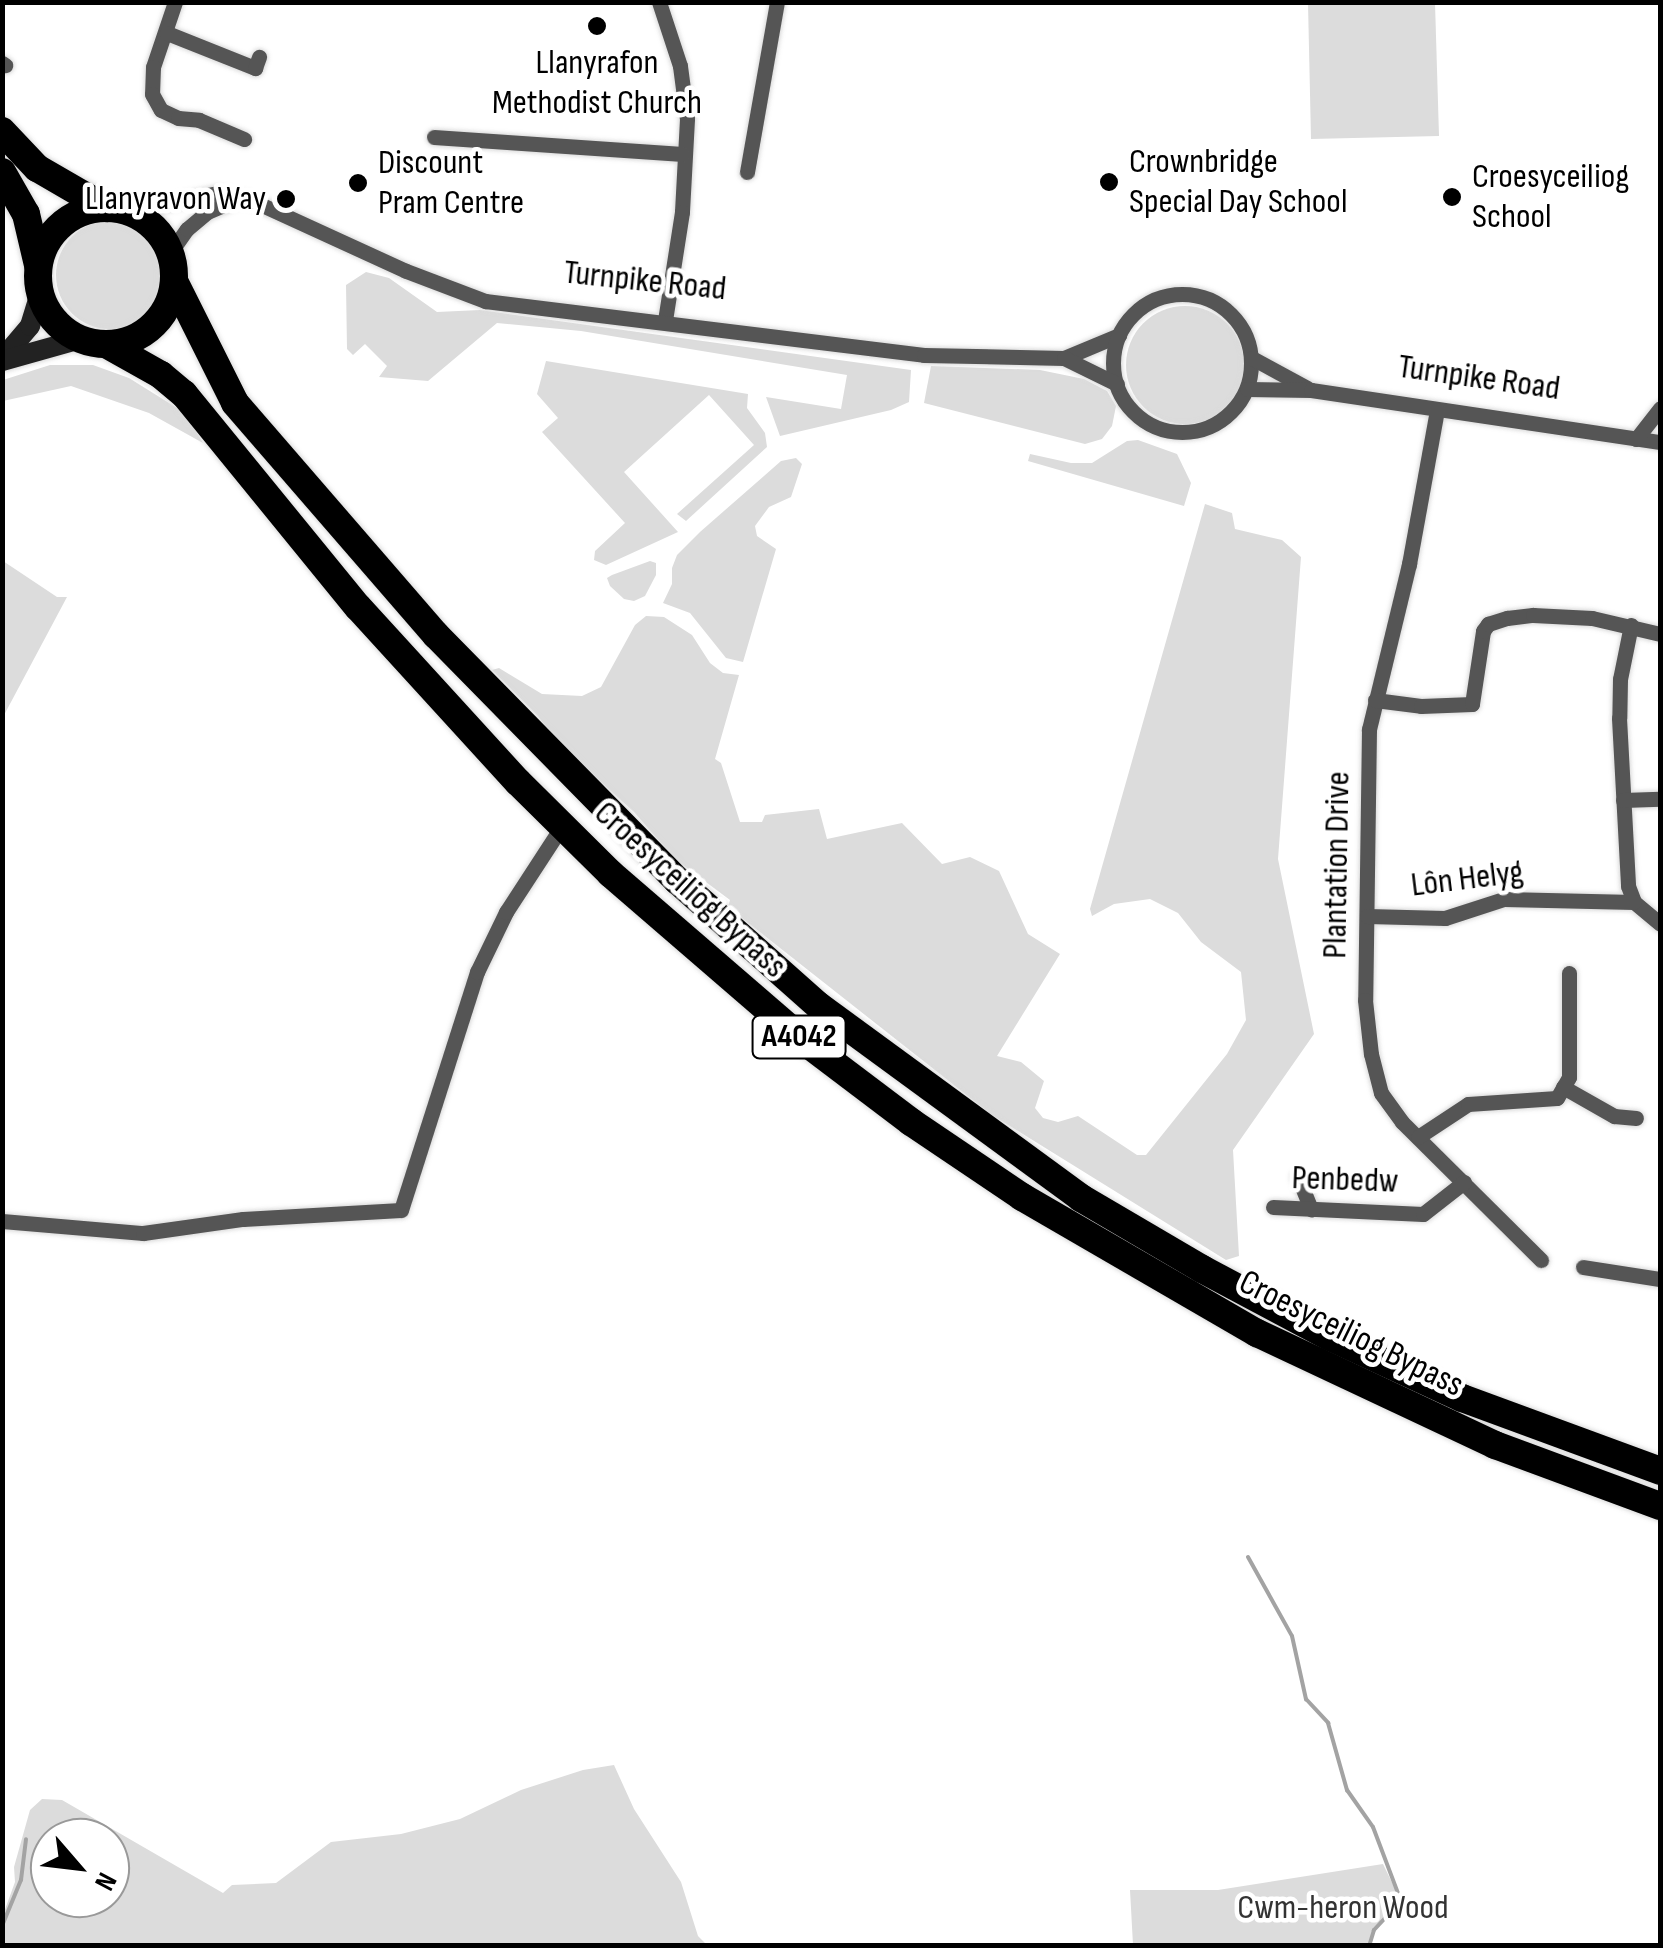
<!DOCTYPE html>
<html>
<head>
<meta charset="utf-8">
<style>
  body { margin:0 }
  #map { position:relative; width:1663px; height:1948px; overflow:hidden; background:#fff; font-family:"Sofia Sans Condensed",sans-serif }
  div>[style] { position:absolute }
  .green>* { inset:0; background:#dcdcdc }
  .round { border-radius:50% }
  .stream>* { height:4px; margin:-2px; padding:0 2px; transform-origin:2px; border-radius:2px; background:#a3a3a3 }
  .roads { filter:drop-shadow(0 0 2px #dbdbdb) drop-shadow(0 0 2px #dbdbdb) }
  .street>* { height:15px; margin:-7.5px; padding:0 7.5px; transform-origin:7.5px; border-radius:7.5px; background:#555 }
  .street>.ring { margin:-7.5px; padding:0; box-sizing:content-box; background:none; border:15px solid #555; border-radius:50% }
  .secondary>* { height:20px; margin:-10px; padding:0 10px; transform-origin:10px; border-radius:10px; background:#222 }
  .highway>* { height:28px; margin:-14px; padding:0 14px; transform-origin:14px; border-radius:14px; background:#000 }
  .highway>.ring { margin:-14px; padding:0; box-sizing:content-box; background:none; border:28px solid #000; border-radius:50% }
  .dots>* { width:28px; height:28px; translate:-50% -50%; box-sizing:border-box; border:5px solid #fff; border-radius:50% }
  span { translate:-50% -50%; white-space:nowrap; text-align:center; line-height:1.15; -webkit-text-stroke:9px #fff; paint-order:stroke }
  .shield-label span { padding:2px 8px; background:#fff; border:2px solid; border-radius:8px; -webkit-text-stroke-width:0 }
  .shield-label { font-size:32px; color:#000; font-weight:700 }
  .poi-label { font-size:35px; color:#000 }
  .left { translate:0 -50%; text-align:left }
  .right { translate:-100% -50%; text-align:right }
  .street-label { font-size:35px; color:#000 }
  .park-label { font-size:35px; color:#333 }
  .frame { position:absolute; inset:0; border:5px solid #000; pointer-events:none }
  .north { position:absolute; left:30px; top:1818px; width:100px; height:100px; box-sizing:border-box; background:#fff; border:2px solid #999; border-radius:50%; rotate:118deg; font-size:28px; font-weight:700; line-height:40px; text-align:center; color:#000 }
  .north::after { content:''; display:block; margin:auto; width:35px; height:45px; background:#000; clip-path:polygon(50% 0,100% 100%,50% 72%,0 100%) }
</style>
</head>
<body>
<div id="map">
  <div class="green">
    <div style="clip-path:polygon(1308px 3px,1435px 3px,1439px 136px,1311px 139px)"></div>
    <div class="round" style="left:56px;top:221px;width:108px;height:108px"></div>
    <div style="clip-path:polygon(366px 272px,389px 278px,437px 312px,480px 310px,911px 370px,909px 402px,891px 410px,780px 436px,766px 397px,841px 409px,847px 375px,581px 331px,497px 323px,428px 381px,379px 377px,387px 366px,365px 344px,353px 355px,347px 349px,346px 285px)"></div>
    <div class="round" style="left:1126px;top:306px;width:118px;height:118px"></div>
    <div style="clip-path:polygon(546px 361px,748px 394px,747px 408px,765px 433px,767px 447px,686px 521px,677px 514px,754px 445px,709px 395px,624px 472px,678px 532px,606px 565px,594px 560px,595px 551px,625px 523px,542px 432px,558px 418px,537px 394px)"></div>
    <div style="clip-path:polygon(50px 365px,93px 365px,129px 378px,185px 413px,203px 443px,149px 413px,71px 386px,3px 401px,3px 380px)"></div>
    <div style="clip-path:polygon(931px 366px,1040px 370px,1084px 379px,1107px 391px,1116px 406px,1112px 426px,1102px 439px,1085px 444px,924px 403px)"></div>
    <div style="clip-path:polygon(1138px 440px,1177px 454px,1191px 483px,1184px 506px,1028px 461px,1030px 454px,1071px 463px,1092px 463px,1127px 441px)"></div>
    <div style="clip-path:polygon(796px 458px,802px 464px,791px 497px,769px 507px,755px 526px,757px 536px,776px 549px,743px 662px,726px 658px,690px 613px,663px 603px,672px 584px,672px 568px,677px 555px,700px 532px,781px 461px)"></div>
    <div style="clip-path:polygon(1205px 504px,1232px 513px,1235px 529px,1282px 540px,1301px 557px,1278px 859px,1314px 1034px,1233px 1150px,1239px 1256px,1226px 1260px,992px 1115px,728px 907px,730px 900px,675px 859px,634px 812px,557px 742px,538px 716px,492px 670px,499px 668px,542px 694px,582px 696px,601px 687px,635px 625px,646px 616px,664px 617px,692px 635px,710px 663px,723px 673px,739px 675px,715px 759px,721px 763px,740px 822px,762px 822px,765px 815px,819px 809px,827px 839px,902px 823px,942px 864px,970px 857px,999px 871px,1028px 934px,1060px 954px,997px 1056px,1021px 1062px,1044px 1081px,1035px 1108px,1043px 1118px,1058px 1122px,1078px 1116px,1137px 1155px,1146px 1155px,1227px 1054px,1246px 1020px,1241px 972px,1201px 942px,1178px 913px,1150px 899px,1114px 904px,1092px 916px,1090px 909px)"></div>
    <div style="clip-path:polygon(3px 561px,57px 597px,67px 597px,3px 717px)"></div>
    <div style="clip-path:polygon(650px 561px,656px 563px,656px 575px,645px 596px,634px 601px,624px 599px,610px 586px,607px 578px,612px 575px)"></div>
    <div style="clip-path:polygon(evenodd,614px 1765px,634px 1809px,681px 1882px,698px 1936px,707px 1945px,3px 1945px,3px 1915px,15px 1882px,14px 1867px,30px 1810px,42px 1799px,62px 1800px,223px 1893px,232px 1885px,276px 1883px,331px 1842px,401px 1834px,460px 1819px,521px 1790px,583px 1770px,614px 1765px,50px 1838px,110px 1838px,110px 1898px,50px 1898px,50px 1838px)"></div>
    <div style="clip-path:polygon(1383px 1864px,1401px 1901px,1374px 1930px,1369px 1945px,1133px 1945px,1130px 1890px,1218px 1890px)"></div>
  </div>
  <div class="stream">
    <div style="left:1248px;top:1557px;width:90px;rotate:60.9deg"></div>
    <div style="left:1292px;top:1636px;width:65px;rotate:77.5deg"></div>
    <div style="left:1306px;top:1699px;width:33px;rotate:47deg"></div>
    <div style="left:1328px;top:1723px;width:70px;rotate:74.2deg"></div>
    <div style="left:1347px;top:1790px;width:45px;rotate:54.9deg"></div>
    <div style="left:1373px;top:1827px;width:79px;rotate:69.3deg"></div>
    <div style="left:1401px;top:1901px;width:40px;rotate:133deg"></div>
    <div style="left:1374px;top:1930px;width:17px;rotate:107deg"></div>
    <div style="left:2px;top:1926px;width:50px;rotate:-67.6deg"></div>
    <div style="left:21px;top:1880px;width:41px;rotate:-83deg"></div>
  </div>
  <div class="roads">
    <div class="street">
      <div style="left:175px;top:2px;width:69px;rotate:108.7deg"></div>
      <div style="left:153px;top:67px;width:27px;rotate:92deg"></div>
      <div style="left:152px;top:94px;width:18px;rotate:61deg"></div>
      <div style="left:161px;top:110px;width:19px;rotate:25deg"></div>
      <div style="left:178px;top:118px;width:21px;rotate:5deg"></div>
      <div style="left:199px;top:120px;width:49px;rotate:22.9deg"></div>
      <div style="left:659px;top:2px;width:67px;rotate:71.8deg"></div>
      <div style="left:680px;top:66px;width:53px;rotate:82.5deg"></div>
      <div style="left:687px;top:119px;width:93px;rotate:93.1deg"></div>
      <div style="left:682px;top:212px;width:110px;rotate:98.9deg"></div>
      <div style="left:167px;top:33px;width:95px;rotate:21.7deg"></div>
      <div style="left:255px;top:68px;width:12px;rotate:-70deg"></div>
      <div style="left:2px;top:63px;width:4px;rotate:34deg"></div>
      <div style="left:434px;top:137px;width:249px;rotate:3.9deg"></div>
      <div style="left:747px;top:172px;width:173px;rotate:-80deg"></div>
      <div style="left:128px;top:211px;width:91px;rotate:-11.4deg"></div>
      <div style="left:217px;top:193px;width:35px;rotate:12deg"></div>
      <div style="left:251px;top:200px;width:170px;rotate:24.6deg"></div>
      <div style="left:406px;top:271px;width:85px;rotate:20.8deg"></div>
      <div style="left:485px;top:301px;width:442px;rotate:7deg"></div>
      <div style="left:924px;top:355px;width:140px;rotate:1.2deg"></div>
      <div style="left:1064px;top:358px;width:60px;rotate:-22.7deg"></div>
      <div style="left:170px;top:253px;width:29px;rotate:-55deg"></div>
      <div style="left:187px;top:229px;width:26px;rotate:-40deg"></div>
      <div style="left:207px;top:212px;width:33px;rotate:-23deg"></div>
      <div class="ring" style="left:1113px;top:294px;width:123px;height:123px"></div>
      <div style="left:1064px;top:358px;width:59px;rotate:26.1deg"></div>
      <div style="left:1252px;top:358px;width:63px;rotate:28.6deg"></div>
      <div style="left:1247px;top:389px;width:64px;rotate:0.9deg"></div>
      <div style="left:1311px;top:390px;width:353px;rotate:8.5deg"></div>
      <div style="left:1437px;top:410px;width:157px;rotate:100.3deg"></div>
      <div style="left:1409px;top:564px;width:170px;rotate:103.6deg"></div>
      <div style="left:1369px;top:729px;width:271px;rotate:90.8deg"></div>
      <div style="left:1365px;top:1000px;width:54px;rotate:83.7deg"></div>
      <div style="left:1371px;top:1054px;width:40px;rotate:75.6deg"></div>
      <div style="left:1381px;top:1093px;width:36px;rotate:54deg"></div>
      <div style="left:1402px;top:1122px;width:196px;rotate:44.8deg"></div>
      <div style="left:1636px;top:439px;width:39px;rotate:-52deg"></div>
      <div style="left:1631px;top:625px;width:55px;rotate:101.5deg"></div>
      <div style="left:1620px;top:679px;width:39px;rotate:91deg"></div>
      <div style="left:1619px;top:718px;width:168px;rotate:86.9deg"></div>
      <div style="left:1628px;top:886px;width:17px;rotate:69deg"></div>
      <div style="left:1634px;top:902px;width:34px;rotate:40deg"></div>
      <div style="left:1375px;top:700px;width:46px;rotate:7.4deg"></div>
      <div style="left:1421px;top:706px;width:51px;rotate:-2.2deg"></div>
      <div style="left:1472px;top:704px;width:74px;rotate:-81.4deg"></div>
      <div style="left:1483px;top:631px;width:9px;rotate:-54deg"></div>
      <div style="left:1488px;top:624px;width:20px;rotate:-18deg"></div>
      <div style="left:1507px;top:618px;width:26px;rotate:-7deg"></div>
      <div style="left:1533px;top:615px;width:59px;rotate:2.9deg"></div>
      <div style="left:1592px;top:618px;width:70px;rotate:13.2deg"></div>
      <div style="left:1623px;top:800px;width:37px;rotate:-2deg"></div>
      <div style="left:1367px;top:916px;width:78px;rotate:1.5deg"></div>
      <div style="left:1445px;top:918px;width:62px;rotate:-17.9deg"></div>
      <div style="left:1504px;top:899px;width:130px;rotate:1.3deg"></div>
      <div style="left:1563px;top:1087px;width:59px;rotate:29.6deg"></div>
      <div style="left:1614px;top:1116px;width:22px;rotate:5deg"></div>
      <div style="left:1418px;top:1137px;width:60px;rotate:-33.4deg"></div>
      <div style="left:1468px;top:1104px;width:89px;rotate:-3.9deg"></div>
      <div style="left:1557px;top:1098px;width:24px;rotate:-60deg"></div>
      <div style="left:1569px;top:1077px;width:104px;rotate:-90deg"></div>
      <div style="left:1298px;top:1177px;width:35px;rotate:68deg"></div>
      <div style="left:1273px;top:1207px;width:150px;rotate:2.7deg"></div>
      <div style="left:1423px;top:1214px;width:52px;rotate:-38deg"></div>
      <div style="left:2px;top:1221px;width:142px;rotate:4.9deg"></div>
      <div style="left:143px;top:1233px;width:101px;rotate:-8deg"></div>
      <div style="left:243px;top:1219px;width:158px;rotate:-3.3deg"></div>
      <div style="left:401px;top:1210px;width:250px;rotate:-72.3deg"></div>
      <div style="left:477px;top:972px;width:67px;rotate:-64.2deg"></div>
      <div style="left:506px;top:912px;width:103px;rotate:-56.9deg"></div>
      <div style="left:1583px;top:1267px;width:78px;rotate:8.9deg"></div>
    </div>
    <div class="secondary">
      <div style="left:2px;top:359px;width:43px;rotate:-49.7deg"></div>
      <div style="left:30px;top:326px;width:34px;rotate:-73deg"></div>
      <div style="left:2px;top:361px;width:82px;rotate:-15.6deg"></div>
    </div>
    <div class="highway">
      <div style="left:2px;top:131px;width:51px;rotate:46.6deg"></div>
      <div style="left:37px;top:168px;width:80px;rotate:30.1deg"></div>
      <div style="left:2px;top:172px;width:48px;rotate:60.3deg"></div>
      <div style="left:26px;top:214px;width:52px;rotate:76.8deg"></div>
      <div class="ring" style="left:38px;top:208px;width:108px;height:108px"></div>
      <div style="left:174px;top:281px;width:136px;rotate:63.4deg"></div>
      <div style="left:235px;top:403px;width:307px;rotate:49.1deg"></div>
      <div style="left:436px;top:635px;width:345px;rotate:45.5deg"></div>
      <div style="left:678px;top:881px;width:188px;rotate:41.6deg"></div>
      <div style="left:819px;top:1006px;width:325px;rotate:36.2deg"></div>
      <div style="left:1081px;top:1198px;width:140px;rotate:30.4deg"></div>
      <div style="left:1202px;top:1269px;width:145px;rotate:28deg"></div>
      <div style="left:1330px;top:1337px;width:145px;rotate:24.8deg"></div>
      <div style="left:1462px;top:1398px;width:211px;rotate:20.2deg"></div>
      <div style="left:106px;top:344px;width:63px;rotate:29.4deg"></div>
      <div style="left:161px;top:375px;width:30px;rotate:40deg"></div>
      <div style="left:184px;top:394px;width:275px;rotate:50.8deg"></div>
      <div style="left:358px;top:607px;width:237px;rotate:47.6deg"></div>
      <div style="left:518px;top:782px;width:131px;rotate:44.7deg"></div>
      <div style="left:611px;top:874px;width:260px;rotate:40.8deg"></div>
      <div style="left:808px;top:1044px;width:129px;rotate:37.1deg"></div>
      <div style="left:911px;top:1122px;width:134px;rotate:34deg"></div>
      <div style="left:1022px;top:1197px;width:272px;rotate:30.1deg"></div>
      <div style="left:1257px;top:1333px;width:263px;rotate:25.2deg"></div>
      <div style="left:1495px;top:1445px;width:176px;rotate:20.3deg"></div>
    </div>
  </div>
  <div class="dots">
    <div style="left:597px;top:26px;background:#000"></div>
    <div style="left:1109px;top:182px;background:#000"></div>
    <div style="left:358px;top:183px;background:#000"></div>
    <div style="left:1452px;top:197px;background:#000"></div>
    <div style="left:286px;top:199px;background:#000"></div>
  </div>
  <div class="shield-label">
    <span style="left:799px;top:1037px">A4042</span>
  </div>
  <div class="poi-label">
    <span style="left:597px;top:83px">Llanyrafon<br>Methodist Church</span>
    <span class="left" style="left:1129px;top:182px">Crownbridge<br>Special Day School</span>
    <span class="left" style="left:378px;top:183px">Discount<br>Pram Centre</span>
    <span class="left" style="left:1472px;top:197px">Croesyceiliog<br>School</span>
    <span class="right" style="left:266px;top:199px">Llanyravon Way</span>
  </div>
  <div class="street-label">
    <span style="left:645px;top:281px;rotate:6deg">Turnpike Road</span>
    <span style="left:1479px;top:378px;rotate:8deg">Turnpike Road</span>
    <span style="left:1337px;top:865px;rotate:-89deg">Plantation Drive</span>
    <span style="left:1467px;top:879px;rotate:-7deg">Lôn Helyg</span>
    <span style="left:690px;top:890px;rotate:42deg">Croesyceiliog Bypass</span>
    <span style="left:1345px;top:1180px;rotate:2deg">Penbedw</span>
    <span style="left:1351px;top:1334px;rotate:26deg">Croesyceiliog Bypass</span>
  </div>
  <div class="park-label">
    <span style="left:1343px;top:1908px">Cwm-heron Wood</span>
  </div>
  <div class="frame"></div>
  <div class="north">N</div>
</div>
</body>
</html>
